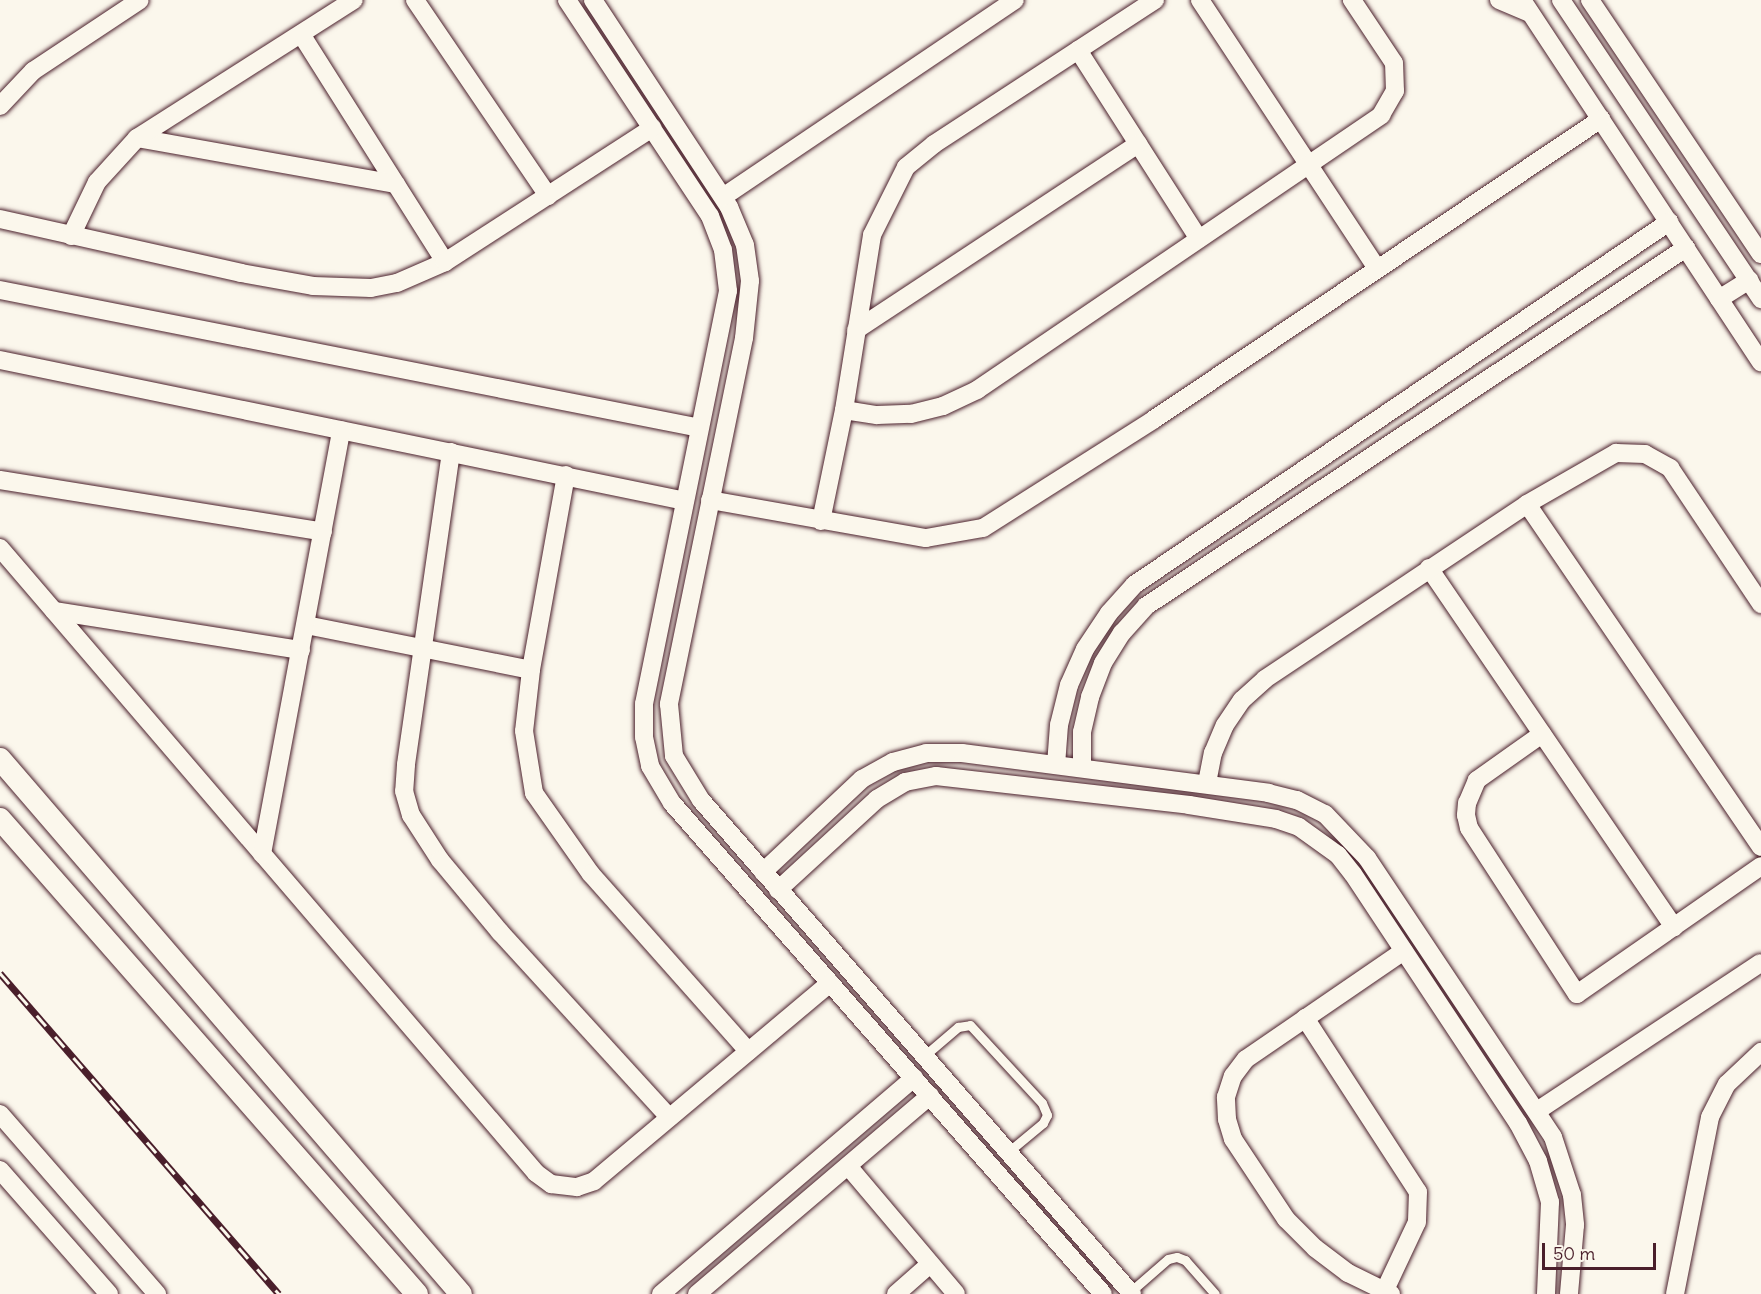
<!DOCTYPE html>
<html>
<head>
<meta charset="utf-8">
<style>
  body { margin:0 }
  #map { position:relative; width:1761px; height:1294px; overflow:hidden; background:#fbf7ec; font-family:Delius,sans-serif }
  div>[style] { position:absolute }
  .roads { filter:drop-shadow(0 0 2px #4a1f2b) drop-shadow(0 0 2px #4a1f2b) }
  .service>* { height:9px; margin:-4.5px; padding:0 4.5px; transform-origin:4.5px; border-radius:4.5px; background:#fbf7ec }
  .minor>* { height:18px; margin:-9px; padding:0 9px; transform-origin:9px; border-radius:9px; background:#fbf7ec }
  .tertiary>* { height:22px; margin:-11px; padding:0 11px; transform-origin:11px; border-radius:11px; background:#fbf7ec }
  .rail>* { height:7px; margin-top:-3.5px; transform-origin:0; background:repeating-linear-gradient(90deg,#fbf7ec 0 14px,#4a1f2b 0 28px); box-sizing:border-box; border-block:2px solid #4a1f2b }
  span { translate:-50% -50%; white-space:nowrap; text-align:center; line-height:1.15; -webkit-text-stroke:4.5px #fbf7ec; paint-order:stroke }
  .scale { position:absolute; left:1542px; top:1243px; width:114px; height:27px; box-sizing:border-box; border:3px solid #4a1f2b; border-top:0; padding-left:8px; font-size:18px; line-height:21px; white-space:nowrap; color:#4a1f2b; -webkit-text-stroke:4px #fbf7ec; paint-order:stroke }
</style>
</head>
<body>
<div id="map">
  <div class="roads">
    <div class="service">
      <div style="left:924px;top:1056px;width:45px;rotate:-40.5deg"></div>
      <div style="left:958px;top:1027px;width:12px;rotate:-9deg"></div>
      <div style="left:970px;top:1025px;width:106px;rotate:47.3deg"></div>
      <div style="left:1042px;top:1103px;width:13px;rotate:67deg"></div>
      <div style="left:1047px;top:1115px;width:9px;rotate:117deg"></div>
      <div style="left:1043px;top:1123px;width:45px;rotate:140.4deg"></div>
      <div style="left:1130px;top:1292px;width:50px;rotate:-41deg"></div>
      <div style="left:1168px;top:1259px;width:9px;rotate:-13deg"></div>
      <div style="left:1177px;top:1257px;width:9px;rotate:21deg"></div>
      <div style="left:1185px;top:1260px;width:45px;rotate:48.6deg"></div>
    </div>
    <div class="minor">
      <div style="left:415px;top:0;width:237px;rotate:55.8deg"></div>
      <div style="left:567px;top:0;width:259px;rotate:56.5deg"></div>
      <div style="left:710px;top:216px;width:36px;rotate:69deg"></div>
      <div style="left:723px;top:250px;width:41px;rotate:83deg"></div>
      <div style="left:728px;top:291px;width:421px;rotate:101.5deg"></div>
      <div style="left:644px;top:704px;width:33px;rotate:90deg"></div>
      <div style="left:644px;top:737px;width:30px;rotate:78deg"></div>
      <div style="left:650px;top:766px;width:43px;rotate:59.3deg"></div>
      <div style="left:672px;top:803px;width:653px;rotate:48.72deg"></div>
      <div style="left:593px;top:0;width:248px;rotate:56.7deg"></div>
      <div style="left:729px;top:207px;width:41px;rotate:67.2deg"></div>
      <div style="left:745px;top:245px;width:36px;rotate:82deg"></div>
      <div style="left:750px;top:281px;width:57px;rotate:96deg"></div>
      <div style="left:744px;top:338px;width:374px;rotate:101.6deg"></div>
      <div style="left:669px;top:704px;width:52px;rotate:84.5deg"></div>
      <div style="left:674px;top:756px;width:52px;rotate:58.5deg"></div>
      <div style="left:701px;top:800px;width:656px;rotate:48.9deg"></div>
      <div style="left:1200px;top:0;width:321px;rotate:56.6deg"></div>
      <div style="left:1499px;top:0;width:34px;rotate:23deg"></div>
      <div style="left:1522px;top:0;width:434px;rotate:56.6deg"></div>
      <div style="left:1561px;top:0;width:360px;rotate:56.2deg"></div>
      <div style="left:1590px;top:0;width:306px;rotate:56.1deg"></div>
      <div style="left:301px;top:34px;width:270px;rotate:57.7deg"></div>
      <div style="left:1078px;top:50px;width:224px;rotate:57.4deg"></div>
      <div style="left:0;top:106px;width:48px;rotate:-46.7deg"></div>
      <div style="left:33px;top:71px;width:128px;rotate:-33.6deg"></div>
      <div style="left:137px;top:138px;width:263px;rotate:10.1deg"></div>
      <div style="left:723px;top:197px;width:352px;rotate:-34deg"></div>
      <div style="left:0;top:219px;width:247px;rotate:12.6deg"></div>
      <div style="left:241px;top:273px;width:73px;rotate:10.2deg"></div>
      <div style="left:313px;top:286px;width:58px;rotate:2deg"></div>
      <div style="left:371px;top:288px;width:26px;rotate:-11deg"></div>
      <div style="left:397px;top:283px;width:52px;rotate:-23.6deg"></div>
      <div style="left:445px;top:262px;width:247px;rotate:-32.9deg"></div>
      <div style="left:71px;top:236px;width:60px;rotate:-64.3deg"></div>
      <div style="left:97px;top:182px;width:59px;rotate:-47.7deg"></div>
      <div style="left:137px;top:138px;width:257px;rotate:-32.5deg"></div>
      <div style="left:0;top:290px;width:713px;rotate:11.15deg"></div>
      <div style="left:1719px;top:299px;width:36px;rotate:-32deg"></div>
      <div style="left:856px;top:330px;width:338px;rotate:-33.4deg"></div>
      <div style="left:0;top:360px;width:699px;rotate:11.63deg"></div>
      <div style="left:844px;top:410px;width:33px;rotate:9deg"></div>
      <div style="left:877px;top:415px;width:34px;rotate:-2deg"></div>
      <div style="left:911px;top:414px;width:33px;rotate:-14deg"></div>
      <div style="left:943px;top:406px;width:38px;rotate:-25deg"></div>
      <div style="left:977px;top:390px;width:489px;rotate:-34.2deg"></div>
      <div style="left:1381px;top:115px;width:28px;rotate:-60deg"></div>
      <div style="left:1395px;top:91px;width:28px;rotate:-92deg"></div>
      <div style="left:1394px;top:63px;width:76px;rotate:-123.7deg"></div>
      <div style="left:451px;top:452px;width:316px;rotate:98.2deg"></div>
      <div style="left:406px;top:765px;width:26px;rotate:94deg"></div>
      <div style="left:404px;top:791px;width:25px;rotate:74deg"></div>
      <div style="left:411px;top:815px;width:54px;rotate:57.2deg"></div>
      <div style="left:440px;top:860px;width:94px;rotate:50.2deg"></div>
      <div style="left:500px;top:932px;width:251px;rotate:47.6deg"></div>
      <div style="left:566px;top:475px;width:198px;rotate:100.2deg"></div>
      <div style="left:531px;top:670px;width:61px;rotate:96.5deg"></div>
      <div style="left:524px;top:731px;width:63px;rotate:80.8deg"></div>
      <div style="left:534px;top:793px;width:99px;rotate:54.9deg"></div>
      <div style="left:591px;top:874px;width:237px;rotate:48.4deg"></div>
      <div style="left:0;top:480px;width:327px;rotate:9.1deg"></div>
      <div style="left:710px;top:500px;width:219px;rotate:10deg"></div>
      <div style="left:926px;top:538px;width:58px;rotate:-10deg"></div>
      <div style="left:983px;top:528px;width:201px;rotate:-32.4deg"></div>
      <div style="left:1153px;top:420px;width:540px;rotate:-33.9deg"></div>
      <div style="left:1527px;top:504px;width:415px;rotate:55.7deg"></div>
      <div style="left:821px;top:521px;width:113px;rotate:-78.3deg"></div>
      <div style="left:844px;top:410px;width:177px;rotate:-80.9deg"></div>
      <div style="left:872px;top:235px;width:76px;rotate:-63.4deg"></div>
      <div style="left:906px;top:167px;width:36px;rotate:-39deg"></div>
      <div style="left:934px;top:144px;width:264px;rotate:-33.1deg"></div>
      <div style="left:0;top:548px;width:823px;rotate:49.38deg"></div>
      <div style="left:536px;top:1173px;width:19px;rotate:36deg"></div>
      <div style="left:551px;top:1184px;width:26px;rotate:7deg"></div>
      <div style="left:577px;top:1187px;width:18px;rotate:-19deg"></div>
      <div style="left:594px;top:1181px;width:308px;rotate:-40deg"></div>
      <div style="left:1429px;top:568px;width:435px;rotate:55.7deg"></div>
      <div style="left:54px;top:611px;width:250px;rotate:9deg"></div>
      <div style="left:306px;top:625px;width:229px;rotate:11.3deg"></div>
      <div style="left:1542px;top:734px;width:80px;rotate:144.7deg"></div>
      <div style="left:1477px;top:780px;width:25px;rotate:113deg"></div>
      <div style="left:1467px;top:803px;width:12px;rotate:95deg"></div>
      <div style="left:1466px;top:815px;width:13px;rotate:77deg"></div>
      <div style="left:1469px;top:828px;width:198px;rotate:57deg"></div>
      <div style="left:1577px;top:994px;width:224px;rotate:-34.8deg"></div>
      <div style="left:1056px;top:765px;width:40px;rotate:-85.7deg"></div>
      <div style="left:1059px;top:725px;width:41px;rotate:-76deg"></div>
      <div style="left:1069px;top:685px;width:39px;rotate:-66deg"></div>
      <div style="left:1085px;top:649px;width:43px;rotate:-56.3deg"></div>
      <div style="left:1109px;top:613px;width:38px;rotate:-48deg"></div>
      <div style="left:1134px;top:585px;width:647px;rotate:-34.16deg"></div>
      <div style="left:1082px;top:768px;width:36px;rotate:-90deg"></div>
      <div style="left:1082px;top:732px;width:36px;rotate:-77deg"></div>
      <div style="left:1090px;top:697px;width:36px;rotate:-69deg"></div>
      <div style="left:1103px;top:663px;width:36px;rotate:-58deg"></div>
      <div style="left:1122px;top:633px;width:36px;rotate:-48deg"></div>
      <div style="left:1146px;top:606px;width:648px;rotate:-33.54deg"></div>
      <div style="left:1207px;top:783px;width:31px;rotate:-79deg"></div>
      <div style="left:1213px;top:753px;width:30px;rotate:-67deg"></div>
      <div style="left:1225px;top:725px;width:30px;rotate:-56deg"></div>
      <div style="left:1242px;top:700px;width:31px;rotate:-42deg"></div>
      <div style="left:1265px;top:679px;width:315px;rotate:-33.7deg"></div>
      <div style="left:1527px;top:504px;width:103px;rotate:-29.8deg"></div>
      <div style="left:1616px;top:453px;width:29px;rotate:2deg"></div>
      <div style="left:1645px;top:454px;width:29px;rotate:29deg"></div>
      <div style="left:1670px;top:468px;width:164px;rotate:56.2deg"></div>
      <div style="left:262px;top:854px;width:431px;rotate:-79.4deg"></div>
      <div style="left:763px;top:872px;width:136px;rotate:-43.2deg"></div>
      <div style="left:862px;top:779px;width:35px;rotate:-29deg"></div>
      <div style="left:893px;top:762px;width:34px;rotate:-15deg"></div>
      <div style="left:926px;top:753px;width:36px"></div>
      <div style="left:962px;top:753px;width:309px;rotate:7.4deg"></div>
      <div style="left:1268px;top:793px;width:30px;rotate:14deg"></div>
      <div style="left:1297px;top:800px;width:31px;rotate:27deg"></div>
      <div style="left:1325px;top:814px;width:61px;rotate:46.3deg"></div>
      <div style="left:1367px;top:858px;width:335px;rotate:56.3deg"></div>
      <div style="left:1553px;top:1137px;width:61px;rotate:71.9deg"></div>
      <div style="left:1572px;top:1195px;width:30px;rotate:84deg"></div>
      <div style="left:1575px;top:1225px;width:69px;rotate:95deg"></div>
      <div style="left:778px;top:890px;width:134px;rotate:-42.6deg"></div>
      <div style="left:877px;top:799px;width:33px;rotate:-31deg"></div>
      <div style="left:905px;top:782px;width:32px;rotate:-11deg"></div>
      <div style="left:936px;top:776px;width:255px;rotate:6.5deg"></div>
      <div style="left:1189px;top:805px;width:88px;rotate:9.1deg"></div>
      <div style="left:1276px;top:819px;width:24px;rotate:19deg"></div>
      <div style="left:1299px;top:827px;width:48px;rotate:35.7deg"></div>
      <div style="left:1338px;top:855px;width:24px;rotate:52deg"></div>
      <div style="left:1353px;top:874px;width:299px;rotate:56.5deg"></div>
      <div style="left:1518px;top:1123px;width:43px;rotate:62.2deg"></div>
      <div style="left:1538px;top:1161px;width:43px;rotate:73.7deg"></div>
      <div style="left:1550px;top:1202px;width:92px;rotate:92.5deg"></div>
      <div style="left:1305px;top:1018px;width:207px;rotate:57deg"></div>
      <div style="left:1418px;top:1192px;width:30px;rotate:92deg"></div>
      <div style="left:1417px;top:1222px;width:77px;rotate:115.2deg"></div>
      <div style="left:1537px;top:1111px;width:268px;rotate:-33.5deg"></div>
      <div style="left:0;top:1114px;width:239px;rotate:48.9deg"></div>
      <div style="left:848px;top:1166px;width:167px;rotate:49.8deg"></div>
      <div style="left:0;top:1170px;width:165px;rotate:48.7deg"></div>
      <div style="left:661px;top:1294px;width:333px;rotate:-40.5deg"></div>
      <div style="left:697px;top:1294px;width:306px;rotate:-40.4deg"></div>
      <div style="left:896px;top:1294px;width:45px;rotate:-41.4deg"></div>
      <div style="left:1391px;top:1294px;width:48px;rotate:-154deg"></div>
      <div style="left:1348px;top:1273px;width:41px;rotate:-142.9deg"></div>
      <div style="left:1315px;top:1248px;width:41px;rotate:-135deg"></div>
      <div style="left:1286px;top:1219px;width:96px;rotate:-123.5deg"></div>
      <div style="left:1233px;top:1139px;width:21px;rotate:-107deg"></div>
      <div style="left:1227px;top:1119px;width:22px;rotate:-93deg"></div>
      <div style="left:1226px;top:1097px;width:22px;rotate:-72deg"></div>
      <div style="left:1233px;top:1076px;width:21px;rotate:-53deg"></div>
      <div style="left:1246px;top:1059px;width:191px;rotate:-34.4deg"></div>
      <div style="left:1675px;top:1294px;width:180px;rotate:-78.8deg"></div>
      <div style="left:1710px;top:1117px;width:37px;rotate:-63deg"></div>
      <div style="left:1727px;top:1084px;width:47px;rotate:-43.3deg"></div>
    </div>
    <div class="tertiary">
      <div style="left:0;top:759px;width:706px;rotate:49.25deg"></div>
      <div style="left:0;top:819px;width:632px;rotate:48.72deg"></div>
    </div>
  </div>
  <div class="rail">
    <div style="left:0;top:973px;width:425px;rotate:49deg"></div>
  </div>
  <div class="scale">50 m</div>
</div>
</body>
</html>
